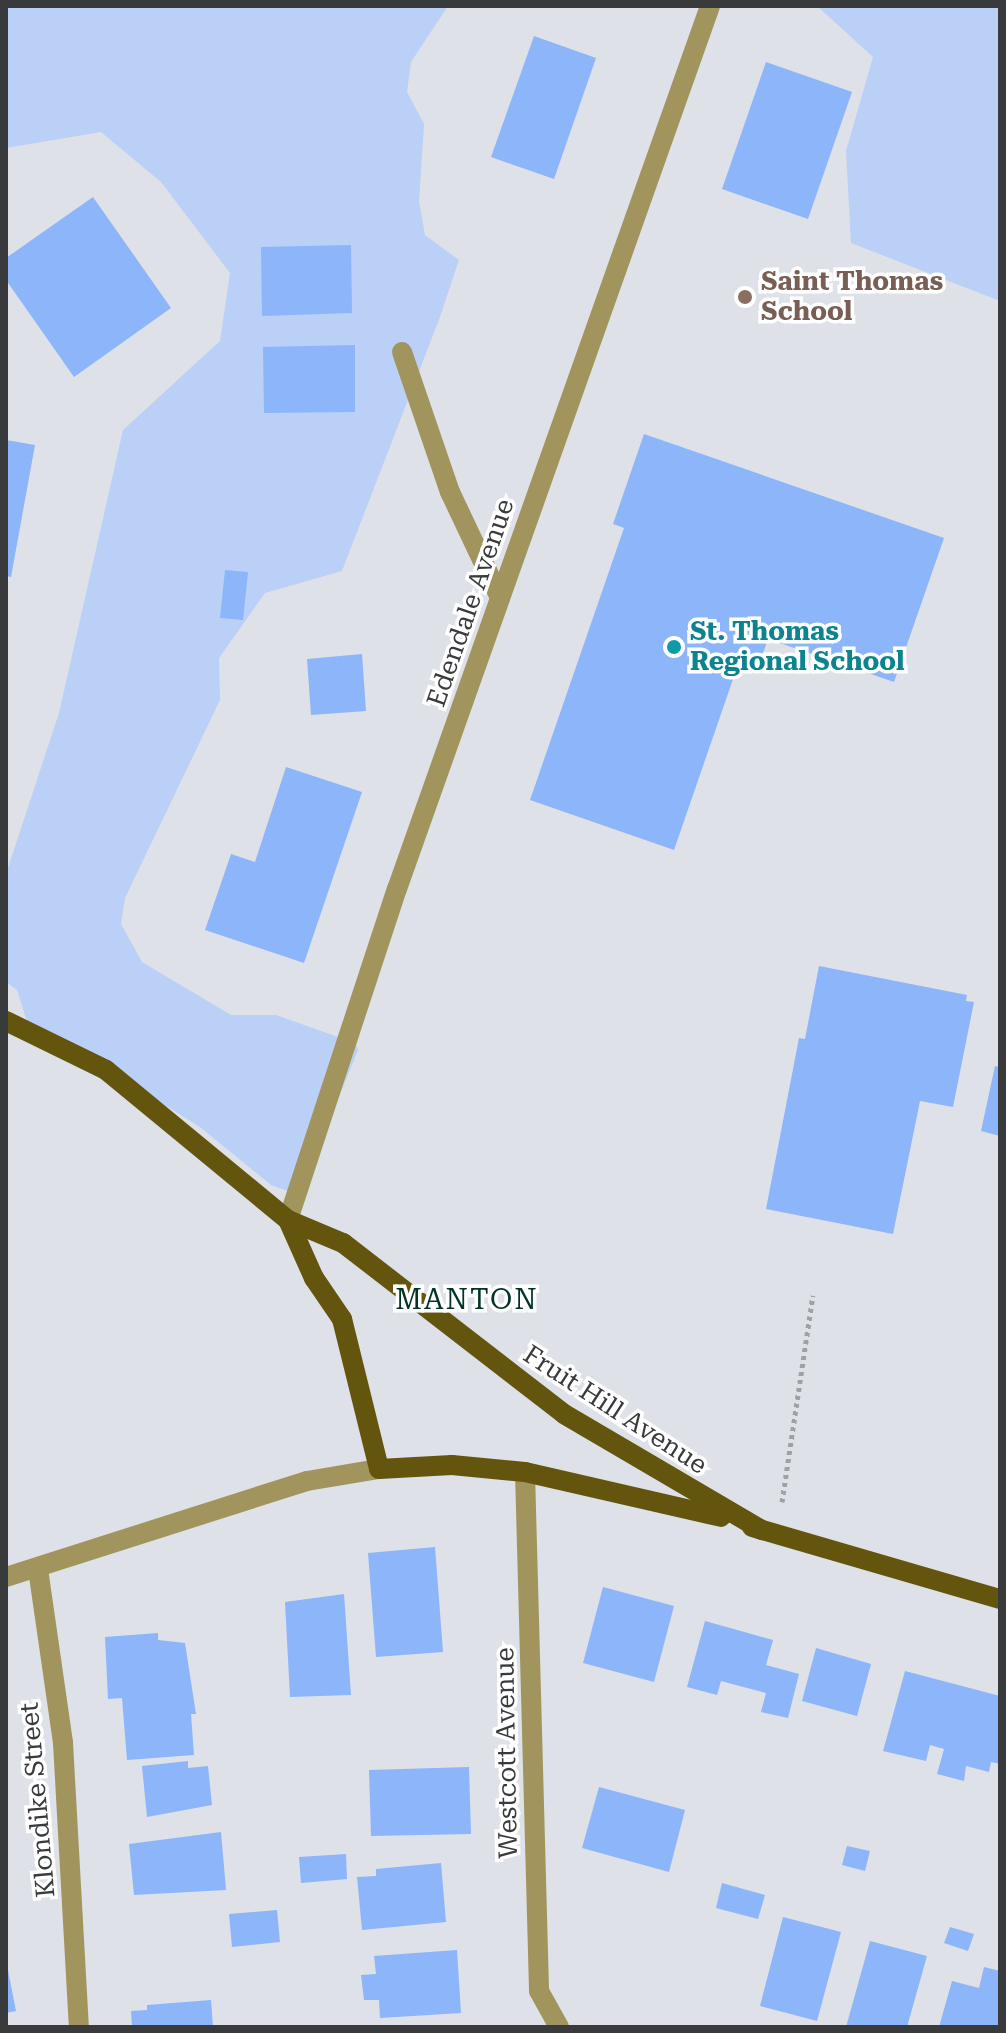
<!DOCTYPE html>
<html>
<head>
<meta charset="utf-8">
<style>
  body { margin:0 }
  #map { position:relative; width:1006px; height:2033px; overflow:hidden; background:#dee1e7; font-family:"Roboto Serif",serif }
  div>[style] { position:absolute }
  .green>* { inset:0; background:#bad0f7 }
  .building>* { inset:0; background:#8cb5fa }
  .path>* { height:5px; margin-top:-2.5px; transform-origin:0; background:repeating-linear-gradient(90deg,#9fa1a6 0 4px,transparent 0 8px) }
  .minor>* { height:20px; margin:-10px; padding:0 10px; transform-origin:10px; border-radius:10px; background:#a1945d }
  .major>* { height:20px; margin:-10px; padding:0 10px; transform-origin:10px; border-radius:10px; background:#63550e }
  .dots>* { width:22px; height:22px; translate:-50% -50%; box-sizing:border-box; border:4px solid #fff; border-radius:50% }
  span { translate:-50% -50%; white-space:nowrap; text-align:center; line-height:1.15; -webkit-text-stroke:7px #fff; paint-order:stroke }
  .education-label { font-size:26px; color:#785e54; font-weight:700 }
  .left { translate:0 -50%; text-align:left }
  .street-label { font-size:26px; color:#383a3c }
  .culture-label { font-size:26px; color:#0d838f; font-weight:700 }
  .neighbourhood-label { font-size:28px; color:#003425; letter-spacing:2px }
  .frame { position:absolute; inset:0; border:8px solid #383a3c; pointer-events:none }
</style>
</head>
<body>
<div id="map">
  <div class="green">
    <div style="clip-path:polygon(6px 6px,448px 6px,411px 62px,407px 92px,424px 124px,419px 201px,425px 235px,459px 260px,440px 317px,342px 571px,265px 593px,219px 658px,220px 700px,125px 898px,121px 924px,142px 962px,231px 1015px,276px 1015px,355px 1043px,358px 1050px,299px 1195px,271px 1185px,200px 1127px,91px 1059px,30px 1031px,17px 990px,6px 982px,6px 874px,59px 713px,123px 430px,220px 341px,230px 273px,161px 182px,101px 132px,6px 148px)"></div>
    <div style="clip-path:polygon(817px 6px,1000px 6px,1000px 301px,851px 243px,846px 151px,873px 57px)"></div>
  </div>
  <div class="building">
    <div style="clip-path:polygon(534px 36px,596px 58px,554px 179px,491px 157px)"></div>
    <div style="clip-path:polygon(766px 62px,852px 92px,808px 219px,722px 189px)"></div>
    <div style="clip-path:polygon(93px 197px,171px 308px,74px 377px,6px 280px,6px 258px)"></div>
    <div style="clip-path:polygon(351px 245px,352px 313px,262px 316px,261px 247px)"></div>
    <div style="clip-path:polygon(355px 345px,355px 412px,264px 413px,263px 347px)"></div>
    <div style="clip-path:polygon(644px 434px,944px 538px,894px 682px,768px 639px,760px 662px,741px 656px,674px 850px,530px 800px,624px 528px,613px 524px)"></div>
    <div style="clip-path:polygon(6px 440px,35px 445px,11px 577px,6px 576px)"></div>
    <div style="clip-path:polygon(225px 570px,248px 572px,243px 620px,220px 618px)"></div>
    <div style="clip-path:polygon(362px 654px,366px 711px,311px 715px,307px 659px)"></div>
    <div style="clip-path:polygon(286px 767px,362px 792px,304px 963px,205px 930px,231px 854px,255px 862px)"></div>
    <div style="clip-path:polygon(819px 966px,967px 995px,966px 1001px,974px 1002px,953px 1107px,920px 1101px,893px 1234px,766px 1209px,799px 1038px,805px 1039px)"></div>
    <div style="clip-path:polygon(995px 1066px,1000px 1067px,1000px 1136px,981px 1131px)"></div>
    <div style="clip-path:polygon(435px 1547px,443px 1652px,376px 1657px,368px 1553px)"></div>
    <div style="clip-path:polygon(603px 1587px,674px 1606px,654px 1682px,583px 1663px)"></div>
    <div style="clip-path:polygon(344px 1594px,351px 1695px,290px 1697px,285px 1602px)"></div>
    <div style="clip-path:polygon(705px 1621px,773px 1640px,766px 1665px,799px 1674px,788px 1718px,761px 1712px,766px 1693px,721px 1681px,717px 1695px,687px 1687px)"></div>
    <div style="clip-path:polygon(158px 1633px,158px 1640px,185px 1643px,196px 1714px,191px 1714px,194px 1755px,127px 1760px,122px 1698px,108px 1699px,105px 1637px)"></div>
    <div style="clip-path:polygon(816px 1648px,871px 1664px,857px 1716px,802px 1701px)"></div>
    <div style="clip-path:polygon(905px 1671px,1000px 1696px,1000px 1764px,991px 1762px,989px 1772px,966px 1766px,964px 1781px,937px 1774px,944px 1749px,930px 1745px,926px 1761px,883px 1751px)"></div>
    <div style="clip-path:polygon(188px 1761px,188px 1768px,208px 1766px,212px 1805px,147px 1817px,142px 1766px)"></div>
    <div style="clip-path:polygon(469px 1767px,471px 1834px,371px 1836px,369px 1770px)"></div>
    <div style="clip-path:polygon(599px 1787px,685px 1810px,669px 1872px,582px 1848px)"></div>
    <div style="clip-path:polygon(221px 1832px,226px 1890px,134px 1895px,129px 1844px)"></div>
    <div style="clip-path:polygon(847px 1846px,870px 1851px,865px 1871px,842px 1865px)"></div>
    <div style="clip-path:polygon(346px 1854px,347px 1879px,301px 1883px,299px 1857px)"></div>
    <div style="clip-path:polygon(441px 1863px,446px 1922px,362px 1930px,357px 1877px,376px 1876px,376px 1869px)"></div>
    <div style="clip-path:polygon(722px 1883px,765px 1895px,758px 1919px,716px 1908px)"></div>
    <div style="clip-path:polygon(277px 1910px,280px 1942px,232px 1947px,229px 1914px)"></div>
    <div style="clip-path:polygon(783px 1917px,841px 1932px,817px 2021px,760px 2006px)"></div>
    <div style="clip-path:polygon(950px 1927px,974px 1934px,968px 1951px,944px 1943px)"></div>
    <div style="clip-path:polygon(870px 1941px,927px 1956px,907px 2027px,846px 2027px)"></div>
    <div style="clip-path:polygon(457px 1950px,461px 2013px,380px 2018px,379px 2000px,364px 2000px,361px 1975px,376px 1974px,374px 1956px)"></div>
    <div style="clip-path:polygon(6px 1960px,16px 2011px,6px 2013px)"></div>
    <div style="clip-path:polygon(984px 1967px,1000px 1971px,998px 2027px,939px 2027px,952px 1981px,979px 1988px)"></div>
    <div style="clip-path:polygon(211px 2000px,213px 2027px,132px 2027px,131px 2011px,147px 2010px,147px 2005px)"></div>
  </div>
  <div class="path">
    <div style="left:782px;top:1502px;width:209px;rotate:-81.5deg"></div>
  </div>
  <div class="minor">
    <div style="left:402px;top:352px;width:148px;rotate:71.1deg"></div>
    <div style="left:450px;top:492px;width:117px;rotate:64.7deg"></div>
    <div style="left:288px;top:1220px;width:348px;rotate:-71.8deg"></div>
    <div style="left:397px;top:889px;width:937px;rotate:-70.48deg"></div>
    <div style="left:525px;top:1472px;width:519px;rotate:88.45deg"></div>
    <div style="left:539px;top:1991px;width:41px;rotate:60.9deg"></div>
    <div style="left:38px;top:1569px;width:176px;rotate:81.8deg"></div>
    <div style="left:63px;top:1743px;width:284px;rotate:86.8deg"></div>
    <div style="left:6px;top:1577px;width:316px;rotate:-17.7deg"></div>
    <div style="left:307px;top:1481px;width:73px;rotate:-9.5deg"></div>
  </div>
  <div class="major">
    <div style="left:6px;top:1021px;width:111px;rotate:26.1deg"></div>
    <div style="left:106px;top:1070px;width:236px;rotate:39.5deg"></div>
    <div style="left:288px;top:1220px;width:60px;rotate:22.7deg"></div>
    <div style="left:343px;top:1243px;width:279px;rotate:37.7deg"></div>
    <div style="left:564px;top:1414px;width:229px;rotate:30.4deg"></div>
    <div style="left:288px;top:1220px;width:64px;rotate:65.9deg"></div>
    <div style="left:314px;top:1278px;width:50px;rotate:55.7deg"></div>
    <div style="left:342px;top:1319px;width:154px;rotate:76.1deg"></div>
    <div style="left:379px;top:1469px;width:73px;rotate:-3.1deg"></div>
    <div style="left:452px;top:1465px;width:73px;rotate:5.5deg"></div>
    <div style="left:525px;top:1472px;width:201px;rotate:12.9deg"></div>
    <div style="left:752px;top:1527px;width:258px;rotate:16.2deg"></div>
  </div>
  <div class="dots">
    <div style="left:745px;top:297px;background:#8d6e63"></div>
    <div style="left:674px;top:647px;background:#0f9aa8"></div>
  </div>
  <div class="education-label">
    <span class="left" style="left:761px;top:297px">Saint Thomas<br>School</span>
  </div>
  <div class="street-label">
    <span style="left:471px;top:603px;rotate:-71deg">Edendale Avenue</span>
    <span style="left:615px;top:1410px;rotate:33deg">Fruit Hill Avenue</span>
    <span style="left:507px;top:1753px;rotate:-91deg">Westcott Avenue</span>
    <span style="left:38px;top:1800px;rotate:-95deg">Klondike Street</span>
  </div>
  <div class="culture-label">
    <span class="left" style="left:690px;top:647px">St. Thomas<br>Regional School</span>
  </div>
  <div class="neighbourhood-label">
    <span style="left:467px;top:1300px">MANTON</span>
  </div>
  <div class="frame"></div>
</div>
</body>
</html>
